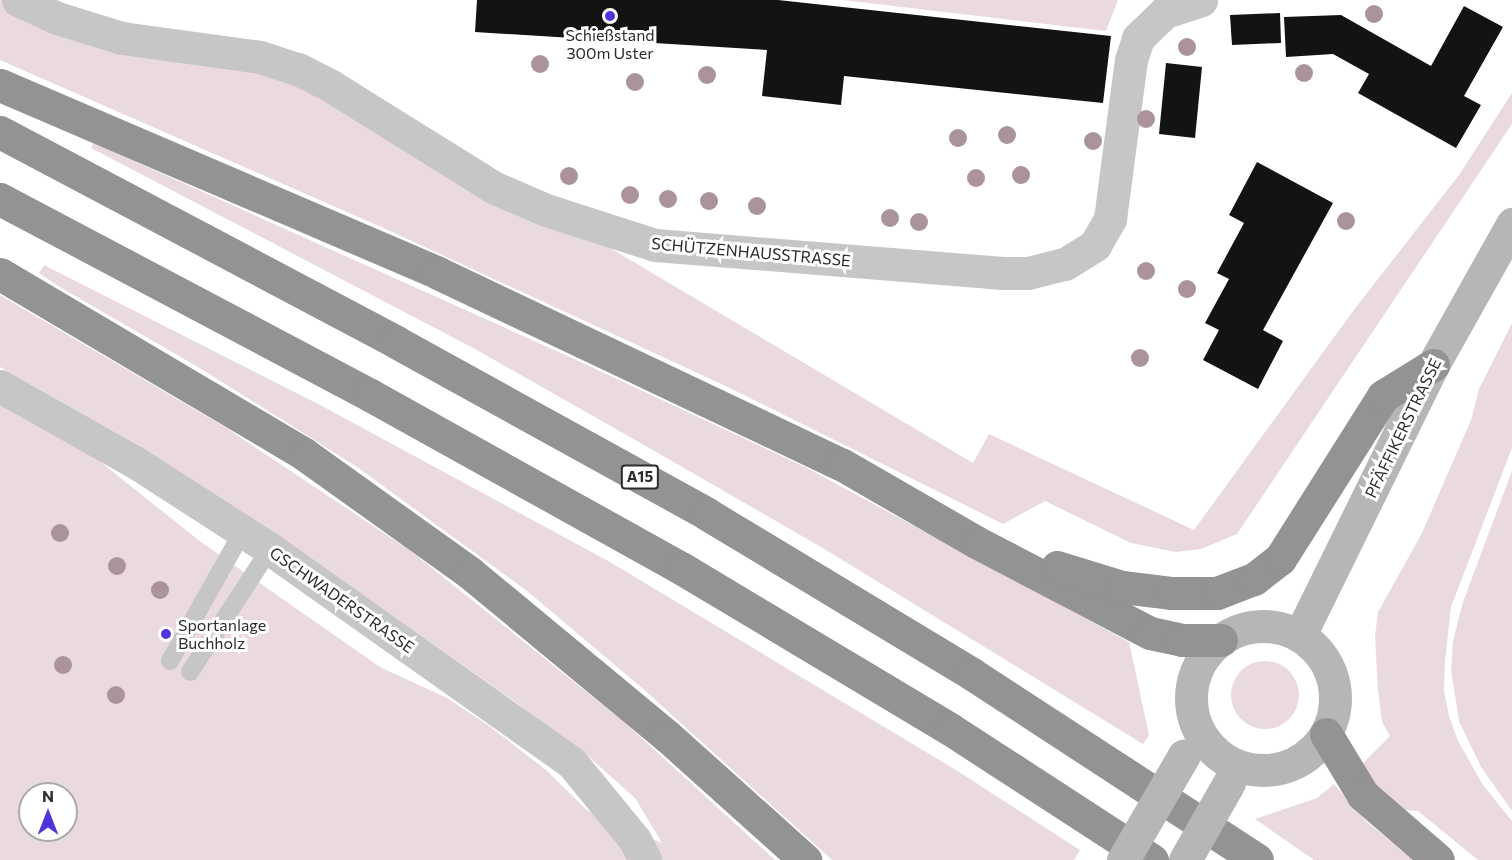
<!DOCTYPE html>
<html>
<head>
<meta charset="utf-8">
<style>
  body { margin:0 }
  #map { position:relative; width:1512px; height:860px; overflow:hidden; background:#fff; font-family:Commissioner,sans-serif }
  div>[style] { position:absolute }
  .green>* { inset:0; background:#eadadf }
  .round { border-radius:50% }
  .building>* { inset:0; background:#131313 }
  .lane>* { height:18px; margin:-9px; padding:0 9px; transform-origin:9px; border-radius:9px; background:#c6c6c6 }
  .street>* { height:33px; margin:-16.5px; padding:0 16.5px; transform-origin:16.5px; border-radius:16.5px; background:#c6c6c6 }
  .secondary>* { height:33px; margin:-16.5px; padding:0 16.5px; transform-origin:16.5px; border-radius:16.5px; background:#b6b6b6 }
  .secondary>.ring { margin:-16.5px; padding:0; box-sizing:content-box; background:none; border:33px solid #b6b6b6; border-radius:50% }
  .highway>* { height:33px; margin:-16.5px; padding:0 16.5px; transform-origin:16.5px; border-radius:16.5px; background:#939393 }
  .secondary-bridge>* { height:33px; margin:-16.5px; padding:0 16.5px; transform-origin:16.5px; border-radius:16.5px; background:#b6b6b6 }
  .trees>* { width:18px; height:18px; margin:-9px; border-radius:50%; background:#ab9499 }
  .dots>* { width:16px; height:16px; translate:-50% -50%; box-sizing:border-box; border:3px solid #fff; border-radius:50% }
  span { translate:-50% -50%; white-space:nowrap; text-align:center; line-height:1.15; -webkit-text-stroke:6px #fff; paint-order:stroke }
  .shield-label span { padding:2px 4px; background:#fff; border:2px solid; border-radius:4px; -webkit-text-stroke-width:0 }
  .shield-label { font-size:15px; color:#2c2c2c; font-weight:700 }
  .poi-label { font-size:16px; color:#2c2c2c }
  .left { translate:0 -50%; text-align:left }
  .street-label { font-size:16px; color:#2c2c2c }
  .north { position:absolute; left:18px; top:782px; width:60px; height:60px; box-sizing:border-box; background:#fff; border:2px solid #ababab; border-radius:50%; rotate:0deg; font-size:16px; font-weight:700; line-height:24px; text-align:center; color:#2c2c2c }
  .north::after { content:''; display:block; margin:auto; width:21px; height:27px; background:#5134de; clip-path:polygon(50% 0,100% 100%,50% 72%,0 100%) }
</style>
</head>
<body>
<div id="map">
  <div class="green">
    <div style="clip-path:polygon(0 0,18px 0,260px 57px,546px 210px,973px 463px,989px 434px,1194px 530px,1353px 311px,1459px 175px,1512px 93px,1512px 124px,1237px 534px,1201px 549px,1176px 552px,1131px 543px,1045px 501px,1003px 524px,732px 389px,388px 230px,0 60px)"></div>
    <div style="clip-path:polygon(843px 0,1118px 0,1106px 31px)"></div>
    <div style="clip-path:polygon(94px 143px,572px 358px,805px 467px,1129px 642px,1149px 735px,1143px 744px,821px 547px,644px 445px,475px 349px,91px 148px)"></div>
    <div style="clip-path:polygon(44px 265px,322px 406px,610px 562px,956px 770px,1080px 850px,1074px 860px,832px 860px,641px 687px,527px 591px,357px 467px,203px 370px,58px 286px,39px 273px)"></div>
    <div style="clip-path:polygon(evenodd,0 295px,228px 429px,412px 552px,624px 722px,775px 860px,0 860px,0 404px,93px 456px,201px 542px,380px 667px,447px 698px,488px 725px,546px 770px,588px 811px,662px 843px,635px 798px,588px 756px,510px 698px,270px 530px,140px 446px,0 367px,0 295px,30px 794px,66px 794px,66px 830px,30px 830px,30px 794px)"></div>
    <div style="clip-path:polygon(1512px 323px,1512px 448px,1451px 607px,1445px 661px,1444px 691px,1449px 716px,1458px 741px,1483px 785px,1512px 821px,1512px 860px,1478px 860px,1418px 811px,1400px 810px,1377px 789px,1363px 763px,1390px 736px,1382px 722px,1378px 691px,1375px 636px,1378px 612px,1422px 533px,1471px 420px,1479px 389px)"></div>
    <div style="clip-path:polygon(1512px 471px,1512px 811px,1481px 767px,1459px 721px,1451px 670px,1453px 641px,1463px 602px)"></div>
    <div class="round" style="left:1231px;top:661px;width:68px;height:68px"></div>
    <div style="clip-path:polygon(1334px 784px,1367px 822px,1413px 860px,1314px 860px,1255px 819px,1317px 798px)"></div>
  </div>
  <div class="building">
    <div style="clip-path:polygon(477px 0,778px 0,1111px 36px,1103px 103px,844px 76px,841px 105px,762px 96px,767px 50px,475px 32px)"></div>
    <div style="clip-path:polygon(1464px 6px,1503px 27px,1464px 96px,1481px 105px,1456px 148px,1358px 93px,1369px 74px,1333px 54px,1286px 57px,1284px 17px,1341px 15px,1431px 66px)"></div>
    <div style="clip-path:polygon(1280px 13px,1281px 43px,1232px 45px,1230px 15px)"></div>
    <div style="clip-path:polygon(1166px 63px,1202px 67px,1195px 138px,1159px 134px)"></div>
    <div style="clip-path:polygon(1257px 162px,1333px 203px,1263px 330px,1283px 341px,1258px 389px,1203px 360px,1219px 330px,1205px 323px,1229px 279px,1217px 273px,1244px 223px,1229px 215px)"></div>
  </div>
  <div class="lane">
    <div style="left:170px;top:661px;width:149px;rotate:-60.7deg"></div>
    <div style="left:190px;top:672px;width:147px;rotate:-57deg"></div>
  </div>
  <div class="street">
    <div style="left:18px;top:0;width:43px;rotate:24.8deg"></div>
    <div style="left:57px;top:18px;width:68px;rotate:17.1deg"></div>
    <div style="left:122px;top:38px;width:139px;rotate:7.8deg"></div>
    <div style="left:260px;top:57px;width:40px;rotate:18deg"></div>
    <div style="left:298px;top:69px;width:37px;rotate:27deg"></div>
    <div style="left:331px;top:86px;width:191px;rotate:31.9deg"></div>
    <div style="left:493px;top:187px;width:58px;rotate:23.5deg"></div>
    <div style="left:546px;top:210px;width:114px;rotate:17.8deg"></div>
    <div style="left:655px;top:245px;width:349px;rotate:4.6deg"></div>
    <div style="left:1003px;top:273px;width:25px"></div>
    <div style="left:1028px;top:273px;width:38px;rotate:-14deg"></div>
    <div style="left:1065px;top:264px;width:36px;rotate:-32deg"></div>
    <div style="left:1095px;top:245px;width:30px;rotate:-60deg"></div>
    <div style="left:1110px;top:219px;width:160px;rotate:-82.5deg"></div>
    <div style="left:1131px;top:60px;width:23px;rotate:-72deg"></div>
    <div style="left:1138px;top:38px;width:37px;rotate:-44deg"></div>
    <div style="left:1165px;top:12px;width:38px;rotate:-18deg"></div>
    <div style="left:0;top:386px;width:155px;rotate:29.4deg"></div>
    <div style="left:135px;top:462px;width:161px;rotate:32.8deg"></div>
    <div style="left:270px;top:549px;width:370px;rotate:35.3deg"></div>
    <div style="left:572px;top:763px;width:99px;rotate:50.7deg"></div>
    <div style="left:635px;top:840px;width:22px;rotate:63deg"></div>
  </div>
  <div class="secondary">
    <div class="ring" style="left:1191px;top:626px;width:111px;height:111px"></div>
    <div style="left:1300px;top:635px;width:301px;rotate:-63.8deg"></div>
    <div style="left:1433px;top:365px;width:162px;rotate:-60.7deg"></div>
  </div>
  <div class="highway">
    <div style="left:0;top:85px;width:477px;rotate:23.2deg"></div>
    <div style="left:438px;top:273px;width:446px;rotate:25.4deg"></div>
    <div style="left:841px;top:464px;width:156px;rotate:30deg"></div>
    <div style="left:976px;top:542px;width:196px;rotate:27.6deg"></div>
    <div style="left:1150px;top:633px;width:33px;rotate:12deg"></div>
    <div style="left:1182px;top:640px;width:39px"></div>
    <div style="left:0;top:132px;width:448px;rotate:27.9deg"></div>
    <div style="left:396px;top:342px;width:355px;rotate:28.9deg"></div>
    <div style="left:707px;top:514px;width:310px;rotate:31.1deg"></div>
    <div style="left:972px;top:674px;width:340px;rotate:33.1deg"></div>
    <div style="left:0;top:199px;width:419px;rotate:27.9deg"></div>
    <div style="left:370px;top:395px;width:356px;rotate:29.1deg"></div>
    <div style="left:681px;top:568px;width:313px;rotate:30.9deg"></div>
    <div style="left:950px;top:729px;width:241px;rotate:33deg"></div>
    <div style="left:0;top:274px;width:353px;rotate:30.6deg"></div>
    <div style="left:304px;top:454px;width:204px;rotate:35.6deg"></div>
    <div style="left:470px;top:573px;width:256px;rotate:39.6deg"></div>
    <div style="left:667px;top:736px;width:186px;rotate:41.9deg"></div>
    <div style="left:1057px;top:567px;width:68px;rotate:17.1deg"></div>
    <div style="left:1122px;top:587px;width:49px;rotate:7deg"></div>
    <div style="left:1171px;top:593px;width:46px"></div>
    <div style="left:1217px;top:593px;width:40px;rotate:-21deg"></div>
    <div style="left:1254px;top:579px;width:33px;rotate:-38deg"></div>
    <div style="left:1280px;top:559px;width:193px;rotate:-57.7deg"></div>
    <div style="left:1383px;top:396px;width:59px;rotate:-31.8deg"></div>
    <div style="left:1326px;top:734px;width:71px;rotate:58.8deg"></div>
    <div style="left:1363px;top:795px;width:99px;rotate:40.9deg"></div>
  </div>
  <div class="secondary-bridge">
    <div style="left:1123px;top:860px;width:121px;rotate:-59.8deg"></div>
    <div style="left:1185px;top:860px;width:89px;rotate:-60.3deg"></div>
  </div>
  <div class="trees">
    <div style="left:1374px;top:14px"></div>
    <div style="left:1187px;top:47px"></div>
    <div style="left:540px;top:64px"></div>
    <div style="left:1304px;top:73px"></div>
    <div style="left:707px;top:75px"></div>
    <div style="left:635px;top:82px"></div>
    <div style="left:1146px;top:119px"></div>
    <div style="left:1007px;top:135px"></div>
    <div style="left:958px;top:138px"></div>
    <div style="left:1093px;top:141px"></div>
    <div style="left:1021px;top:175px"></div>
    <div style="left:569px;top:176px"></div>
    <div style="left:976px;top:178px"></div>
    <div style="left:630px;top:195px"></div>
    <div style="left:668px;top:199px"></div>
    <div style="left:709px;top:201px"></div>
    <div style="left:757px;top:206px"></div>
    <div style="left:890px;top:218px"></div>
    <div style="left:1346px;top:221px"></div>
    <div style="left:919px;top:222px"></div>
    <div style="left:1146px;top:271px"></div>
    <div style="left:1187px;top:289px"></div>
    <div style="left:1140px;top:358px"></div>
    <div style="left:60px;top:533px"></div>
    <div style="left:117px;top:566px"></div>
    <div style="left:160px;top:590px"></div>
    <div style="left:63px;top:665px"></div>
    <div style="left:116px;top:695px"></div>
  </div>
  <div class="dots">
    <div style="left:610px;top:16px;background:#5134de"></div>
    <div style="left:166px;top:634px;background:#5134de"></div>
  </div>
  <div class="shield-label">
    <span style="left:640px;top:477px">A15</span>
  </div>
  <div class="poi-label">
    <span style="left:610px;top:44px">Schießstand<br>300m Uster</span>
    <span class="left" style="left:178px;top:634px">Sportanlage<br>Buchholz</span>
  </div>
  <div class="street-label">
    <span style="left:751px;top:252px;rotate:5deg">SCHÜTZENHAUSSTRASSE</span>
    <span style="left:1403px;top:428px;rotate:-64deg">PFÄFFIKERSTRASSE</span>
    <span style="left:342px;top:600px;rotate:35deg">GSCHWADERSTRASSE</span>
  </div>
  <div class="north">N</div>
</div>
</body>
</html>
